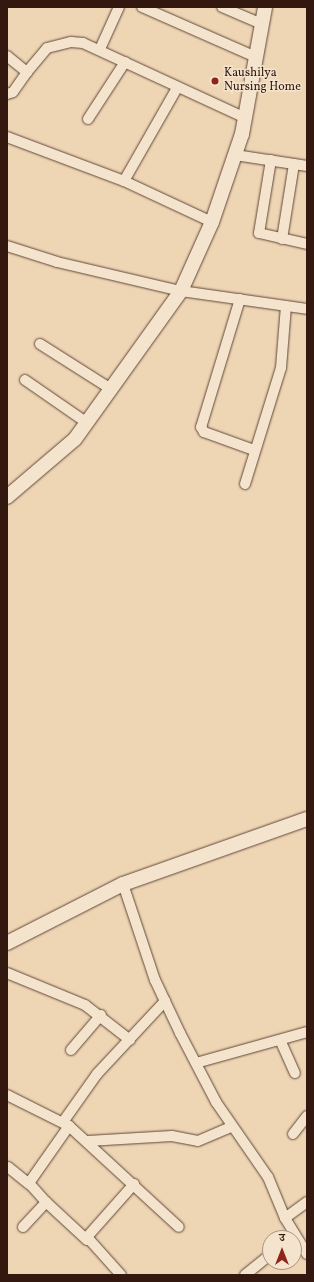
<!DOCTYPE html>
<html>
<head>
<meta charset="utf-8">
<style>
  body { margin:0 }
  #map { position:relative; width:314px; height:1282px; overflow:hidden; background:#eed5b4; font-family:Vollkorn,"Noto Serif Devanagari",serif }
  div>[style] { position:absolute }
  .roads { filter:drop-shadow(0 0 1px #614738) drop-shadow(0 0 1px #614738) }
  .street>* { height:10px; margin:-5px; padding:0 5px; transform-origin:5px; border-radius:5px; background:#f4e4ce }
  .secondary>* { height:14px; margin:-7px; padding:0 7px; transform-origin:7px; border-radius:7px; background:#f4e4ce }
  .dots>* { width:11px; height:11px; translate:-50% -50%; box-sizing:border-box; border:2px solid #f4e4ce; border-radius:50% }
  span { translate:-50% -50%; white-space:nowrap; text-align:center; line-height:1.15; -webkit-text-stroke:3px #f4e4ce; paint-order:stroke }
  .poi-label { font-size:12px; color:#32180e }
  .left { translate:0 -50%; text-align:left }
  .frame { position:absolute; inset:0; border:8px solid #32180e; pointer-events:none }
  .north { position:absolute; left:262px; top:1230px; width:40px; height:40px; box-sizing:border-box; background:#f4e4ce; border:1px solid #a69281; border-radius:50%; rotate:0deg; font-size:11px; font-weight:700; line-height:16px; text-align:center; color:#32180e }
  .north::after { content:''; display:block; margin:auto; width:14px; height:18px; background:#8f2418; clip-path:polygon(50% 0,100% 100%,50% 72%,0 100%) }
</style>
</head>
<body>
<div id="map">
  <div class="roads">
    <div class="street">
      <div style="left:142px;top:7px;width:124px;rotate:23.7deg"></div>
      <div style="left:222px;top:7px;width:43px;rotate:23deg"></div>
      <div style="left:100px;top:49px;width:46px;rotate:-65.7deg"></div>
      <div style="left:7px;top:56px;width:26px;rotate:39deg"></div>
      <div style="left:27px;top:72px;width:31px;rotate:-50deg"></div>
      <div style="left:47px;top:48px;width:25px;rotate:-14deg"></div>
      <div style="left:71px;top:42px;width:12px;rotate:5deg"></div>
      <div style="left:83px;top:43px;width:179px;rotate:24.8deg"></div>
      <div style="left:7px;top:94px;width:6px;rotate:-18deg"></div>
      <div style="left:13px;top:92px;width:24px;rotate:-55deg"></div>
      <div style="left:88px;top:119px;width:68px;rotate:-57deg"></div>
      <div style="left:7px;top:137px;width:125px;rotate:20.6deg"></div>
      <div style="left:124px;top:181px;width:97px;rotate:25deg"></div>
      <div style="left:235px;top:155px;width:73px;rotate:8.7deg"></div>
      <div style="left:271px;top:160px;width:74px;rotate:99.3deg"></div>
      <div style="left:259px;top:233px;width:49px;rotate:12.9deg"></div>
      <div style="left:124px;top:181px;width:107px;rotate:-60.3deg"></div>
      <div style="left:282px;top:239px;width:76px;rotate:-80.9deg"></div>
      <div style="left:7px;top:246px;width:52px;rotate:17.7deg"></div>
      <div style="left:57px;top:262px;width:127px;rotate:13.2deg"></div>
      <div style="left:181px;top:291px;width:127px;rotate:8.1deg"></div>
      <div style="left:240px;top:299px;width:134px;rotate:106.9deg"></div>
      <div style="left:201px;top:427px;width:6px;rotate:59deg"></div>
      <div style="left:204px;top:432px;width:53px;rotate:19.8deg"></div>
      <div style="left:40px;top:344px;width:84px;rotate:32.4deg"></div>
      <div style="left:25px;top:380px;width:75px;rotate:34.7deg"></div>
      <div style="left:245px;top:484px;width:121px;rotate:-72.8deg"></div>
      <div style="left:281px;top:368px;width:62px;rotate:-85.4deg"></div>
      <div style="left:123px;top:884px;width:101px;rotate:71.6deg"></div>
      <div style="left:155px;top:980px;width:59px;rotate:64.7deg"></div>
      <div style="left:180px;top:1033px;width:78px;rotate:62.4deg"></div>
      <div style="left:216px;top:1102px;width:91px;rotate:55.3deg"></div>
      <div style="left:268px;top:1177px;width:44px;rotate:67.5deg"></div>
      <div style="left:285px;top:1218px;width:42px;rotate:58.6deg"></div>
      <div style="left:7px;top:973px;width:84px;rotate:22.3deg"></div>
      <div style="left:85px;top:1005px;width:57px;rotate:37.9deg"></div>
      <div style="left:281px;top:1042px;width:34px;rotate:66deg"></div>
      <div style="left:71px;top:1050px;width:46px;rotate:-49.4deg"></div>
      <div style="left:196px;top:1063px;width:115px;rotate:-15.6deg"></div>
      <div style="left:7px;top:1095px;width:69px;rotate:26.6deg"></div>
      <div style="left:69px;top:1126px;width:149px;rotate:42.6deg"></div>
      <div style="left:63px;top:1122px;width:59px;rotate:-54.7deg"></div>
      <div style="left:97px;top:1074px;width:100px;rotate:-47deg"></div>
      <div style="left:293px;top:1134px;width:23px;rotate:-52deg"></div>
      <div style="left:88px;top:1141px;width:84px;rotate:-3.4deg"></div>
      <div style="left:172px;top:1136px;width:26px;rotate:11deg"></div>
      <div style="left:198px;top:1141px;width:36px;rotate:-23deg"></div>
      <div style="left:8px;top:1167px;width:27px;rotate:39deg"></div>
      <div style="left:46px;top:1202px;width:56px;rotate:42.8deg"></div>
      <div style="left:285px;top:1218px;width:27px;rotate:-36deg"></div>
      <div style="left:23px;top:1227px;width:34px;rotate:-47deg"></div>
      <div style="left:46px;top:1202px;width:25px;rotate:-132deg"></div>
      <div style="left:29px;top:1183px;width:70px;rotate:-54.9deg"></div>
      <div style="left:121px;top:1275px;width:51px;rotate:-131.8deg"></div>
      <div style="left:87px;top:1237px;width:71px;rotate:-48.4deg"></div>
      <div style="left:245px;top:1275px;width:32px;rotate:-39deg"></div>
    </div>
    <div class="secondary">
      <div style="left:7px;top:497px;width:89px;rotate:-40.5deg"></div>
      <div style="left:75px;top:439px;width:182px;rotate:-54.4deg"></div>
      <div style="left:181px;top:291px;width:76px;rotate:-65.8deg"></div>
      <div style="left:212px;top:222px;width:93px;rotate:-71.2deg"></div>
      <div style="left:242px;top:134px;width:129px;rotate:-79.7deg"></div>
      <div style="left:7px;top:943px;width:130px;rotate:-27deg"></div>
      <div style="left:123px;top:884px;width:195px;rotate:-19.5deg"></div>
    </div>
  </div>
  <div class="dots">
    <div style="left:215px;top:81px;background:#8f2418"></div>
  </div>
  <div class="poi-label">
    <span class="left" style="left:224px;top:81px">Kaushilya<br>Nursing Home</span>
  </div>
  <div class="frame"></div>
  <div class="north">उ</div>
</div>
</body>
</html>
